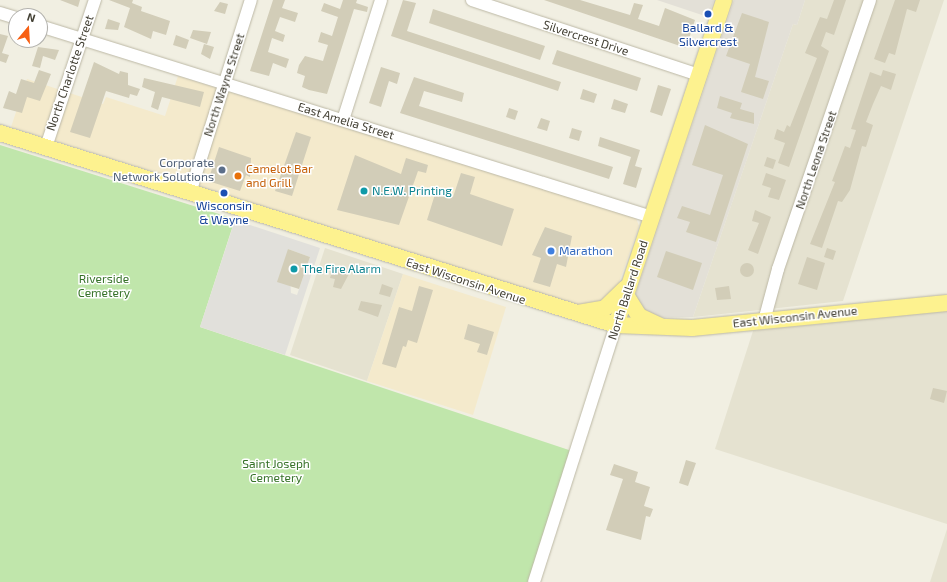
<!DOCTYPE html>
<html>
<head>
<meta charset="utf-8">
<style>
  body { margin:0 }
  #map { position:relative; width:947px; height:582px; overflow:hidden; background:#f1efe2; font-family:"Exo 2",sans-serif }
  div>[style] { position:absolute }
  .residential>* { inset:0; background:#e5e2d0 }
  .commercial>* { inset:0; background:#f4eacc }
  .industrial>* { inset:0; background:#e3e0d7 }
  .green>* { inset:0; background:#c0e6ab }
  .parking>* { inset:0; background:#e1e0db }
  .building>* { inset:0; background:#d2cdb8 }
  .round { border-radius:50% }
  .roads { filter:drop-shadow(0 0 1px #bcb8a5) drop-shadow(0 0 1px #bcb8a5) }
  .minor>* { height:12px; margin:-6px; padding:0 6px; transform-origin:6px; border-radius:6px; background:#fff }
  .major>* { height:16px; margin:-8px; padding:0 8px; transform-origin:8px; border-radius:8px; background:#fdf28f }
  .dots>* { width:11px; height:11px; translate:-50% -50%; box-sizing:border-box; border:2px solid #fff; border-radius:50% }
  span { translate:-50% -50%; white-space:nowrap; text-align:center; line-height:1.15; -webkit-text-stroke:3px #fff; paint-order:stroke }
  .transit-label { font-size:12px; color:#164399 }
  .street-label { font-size:12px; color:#423f33 }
  .service-label { font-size:12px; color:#4e5e75 }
  .right { translate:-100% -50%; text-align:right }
  .food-label { font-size:12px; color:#c56008 }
  .left { translate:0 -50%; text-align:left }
  .culture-label { font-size:12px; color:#0d838f }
  .shop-label { font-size:12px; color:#366cbe }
  .park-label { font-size:12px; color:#367228 }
  .north { position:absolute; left:8px; top:8px; width:40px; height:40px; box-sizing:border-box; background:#fff; border:1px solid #b3b2ad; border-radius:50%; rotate:18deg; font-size:11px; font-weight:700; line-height:16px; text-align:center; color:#423f33 }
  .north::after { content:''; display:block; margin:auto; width:14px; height:18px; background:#f75f13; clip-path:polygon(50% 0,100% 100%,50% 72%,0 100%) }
</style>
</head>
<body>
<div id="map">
  <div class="residential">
    <div style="clip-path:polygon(805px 0,944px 0,843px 301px,693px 317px,793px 24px,797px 25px)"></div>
    <div style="clip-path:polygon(325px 248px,403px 274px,367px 381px,290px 355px)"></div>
    <div style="clip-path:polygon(947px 311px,947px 524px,715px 449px,753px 331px)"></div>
    <div style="clip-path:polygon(947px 529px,947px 582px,930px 582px)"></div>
  </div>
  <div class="commercial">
    <div style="clip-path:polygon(178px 76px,636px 218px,639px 226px,616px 291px,588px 308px,11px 127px,27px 79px,103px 104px,106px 97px,165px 116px)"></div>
    <div style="clip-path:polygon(403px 274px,506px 307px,473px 415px,367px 381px)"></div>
  </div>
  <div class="industrial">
    <div style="clip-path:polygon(657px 0,714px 0,708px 17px)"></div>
    <div style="clip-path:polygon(734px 0,805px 0,797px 25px,793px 24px,693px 317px,651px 318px,636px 300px,636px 293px)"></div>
  </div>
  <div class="green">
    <div style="clip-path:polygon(0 145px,235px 219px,200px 327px,575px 452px,534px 582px,0 582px)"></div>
  </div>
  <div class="parking">
    <div style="clip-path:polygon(evenodd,235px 220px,320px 248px,285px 355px,200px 327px,235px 220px,288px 249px,310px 257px,297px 295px,291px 293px,288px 249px)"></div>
  </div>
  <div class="building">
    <div style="clip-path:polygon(60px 0,80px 0,78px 7px)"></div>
    <div style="clip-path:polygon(109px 0,133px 0,132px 3px,142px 7px,141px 11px,170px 21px,166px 35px,153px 31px,151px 39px,124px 27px,130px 8px)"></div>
    <div style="clip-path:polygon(273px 0,285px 0,282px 8px,298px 13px,295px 22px,280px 17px,275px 31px,285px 35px,283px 42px,272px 38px,268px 52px,289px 59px,286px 68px,273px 63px,269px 76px,250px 71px)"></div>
    <div style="clip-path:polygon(343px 0,357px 0,356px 3px,368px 7px,367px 12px,354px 9px,327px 94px,309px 90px,302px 87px,305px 76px,297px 73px,299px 65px,305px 56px,323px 61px,328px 45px,318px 42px,321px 32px,332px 36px,338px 17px,321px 11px,324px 3px,340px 9px)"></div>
    <div style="clip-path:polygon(403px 0,416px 3px,407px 31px,561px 82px,558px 91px,391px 36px)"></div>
    <div style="clip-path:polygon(544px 0,580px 0,630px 15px,634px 3px,643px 5px,638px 19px,659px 26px,665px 8px,695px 20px,686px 48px)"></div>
    <div style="clip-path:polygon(834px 0,846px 0,834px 35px,826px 32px,821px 46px,829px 51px,789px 167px,778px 163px,785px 143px,774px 139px,777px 129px,784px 132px,787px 125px,790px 127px,817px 58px,805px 53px,820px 17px,827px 19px)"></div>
    <div style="clip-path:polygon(895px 0,920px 0,916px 12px,907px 9px,895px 55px,889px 53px,885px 63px,874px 59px)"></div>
    <div style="clip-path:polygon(220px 2px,228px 4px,225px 14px,214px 11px)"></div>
    <div style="clip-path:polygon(433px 9px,545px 46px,540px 60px,429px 23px)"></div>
    <div style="clip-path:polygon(742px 13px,769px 22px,755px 77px,769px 81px,763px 99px,741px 92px,750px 64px,726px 56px)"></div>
    <div style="clip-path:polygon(108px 19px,120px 23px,118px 30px,105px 29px)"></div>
    <div style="clip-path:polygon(193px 30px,211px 32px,207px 44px,190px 38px)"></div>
    <div style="clip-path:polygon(0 34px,8px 36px,2px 53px,9px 55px,6px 63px,0 61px)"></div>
    <div style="clip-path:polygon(176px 35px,189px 40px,186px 49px,173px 45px)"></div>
    <div style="clip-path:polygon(204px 44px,214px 47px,210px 59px,201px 54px)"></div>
    <div style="clip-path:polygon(38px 47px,59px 50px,55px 60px,43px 56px,40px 68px,32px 66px)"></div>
    <div style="clip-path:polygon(557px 50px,641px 78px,637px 91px,552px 64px)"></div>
    <div style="clip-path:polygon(94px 62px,119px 74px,120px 71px,128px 73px,128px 85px,140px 89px,137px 96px,130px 94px,129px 98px,106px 91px,90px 138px,70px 132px)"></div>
    <div style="clip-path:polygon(381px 67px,400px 73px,397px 84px,389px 81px,381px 107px,369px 103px)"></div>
    <div style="clip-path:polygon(39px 70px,51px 74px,40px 101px,27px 97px,22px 113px,3px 108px,9px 91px,16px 94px,21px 79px,34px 83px)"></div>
    <div style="clip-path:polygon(883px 70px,896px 74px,891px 90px,881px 86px,873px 104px,866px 122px,873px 125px,866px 147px,862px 146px,850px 190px,842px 202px,838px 201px,822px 248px,810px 244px,835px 182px,832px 181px,845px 146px,850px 148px,856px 130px,851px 129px,870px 72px,881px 76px)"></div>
    <div style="clip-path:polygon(414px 77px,464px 93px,462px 102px,424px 91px,419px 106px,613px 167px,609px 179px,400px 113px)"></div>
    <div style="clip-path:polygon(144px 78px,204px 92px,200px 107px,162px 97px,158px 110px,151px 107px,155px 92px,142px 87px)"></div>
    <div style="clip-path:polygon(658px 85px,671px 89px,662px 116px,650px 112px)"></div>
    <div style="clip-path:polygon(583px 89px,597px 94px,594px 103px,580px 99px)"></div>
    <div style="clip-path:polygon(720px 96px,742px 103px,740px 109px,754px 113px,754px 124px,730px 118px,732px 113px,717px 108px)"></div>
    <div style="clip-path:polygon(614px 99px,628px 104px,625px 113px,611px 109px)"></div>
    <div style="clip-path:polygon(509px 108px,518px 111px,515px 120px,506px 117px)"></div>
    <div style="clip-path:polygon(541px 118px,550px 121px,547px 131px,537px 128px)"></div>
    <div style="clip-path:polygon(705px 125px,748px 144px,716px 242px,686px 232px,690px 222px,677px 218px,682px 206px,710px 215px,723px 175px,692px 165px)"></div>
    <div style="clip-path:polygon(572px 128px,582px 131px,579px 141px,569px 138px)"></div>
    <div style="clip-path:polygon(296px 132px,311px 137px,292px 196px,275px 191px)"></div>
    <div style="clip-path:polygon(600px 137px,640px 150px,635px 166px,642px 168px,636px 188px,623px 184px,631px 157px,598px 146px)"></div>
    <div style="clip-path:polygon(219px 147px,251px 158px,250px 177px,246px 175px,240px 191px,208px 181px)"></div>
    <div style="clip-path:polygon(355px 155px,401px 174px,406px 158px,428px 165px,426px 173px,418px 171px,399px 225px,337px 210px)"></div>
    <div style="clip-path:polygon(767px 157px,776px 160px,773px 169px,764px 166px)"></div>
    <div style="clip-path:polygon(461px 173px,475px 177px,470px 194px,514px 209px,502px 246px,427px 220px,436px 191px,453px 197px)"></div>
    <div style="clip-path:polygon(766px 173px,786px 180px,779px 200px,768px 197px,771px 188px,762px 185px)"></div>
    <div style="clip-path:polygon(755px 210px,771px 217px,758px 254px,748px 250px,759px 223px,752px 221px)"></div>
    <div style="clip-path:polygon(545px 227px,572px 236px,566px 267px,557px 264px,550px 287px,533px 282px,541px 258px,532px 255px)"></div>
    <div style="clip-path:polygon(827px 248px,836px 251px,833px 260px,824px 257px)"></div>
    <div style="clip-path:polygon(288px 249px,310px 257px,299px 289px,277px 282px)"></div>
    <div style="clip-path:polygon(666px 251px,702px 263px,693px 290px,657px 277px)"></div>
    <div style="clip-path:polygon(807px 257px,825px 263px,817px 290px,798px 284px)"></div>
    <div class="round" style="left:740px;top:263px;width:14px;height:14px"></div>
    <div style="clip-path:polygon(333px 267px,350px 272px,341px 289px,333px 287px,335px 279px,330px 278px)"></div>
    <div style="clip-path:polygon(382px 284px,393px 288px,390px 297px,379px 294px)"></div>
    <div style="clip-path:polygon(419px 286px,433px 290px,417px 343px,408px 340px,406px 347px,403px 346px,396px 368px,382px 364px,399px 307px,412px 311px)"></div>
    <div style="clip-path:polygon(729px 286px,731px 299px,717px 300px,715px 288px)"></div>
    <div style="clip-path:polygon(361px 301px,382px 305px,378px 317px,358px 310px)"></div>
    <div style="clip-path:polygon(468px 324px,494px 332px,487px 355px,477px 352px,480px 344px,464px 339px)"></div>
    <div style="clip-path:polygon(933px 388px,947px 391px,944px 403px,930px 399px)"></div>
    <div style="clip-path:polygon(686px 460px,696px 463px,688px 486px,679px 483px)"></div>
    <div style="clip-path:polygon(614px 464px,638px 472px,635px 482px,650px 487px,644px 506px,653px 509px,650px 517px,646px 516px,641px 540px,606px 530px,623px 479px,610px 475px)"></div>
  </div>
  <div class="roads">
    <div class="minor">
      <div style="left:472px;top:0;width:239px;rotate:18.3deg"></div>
      <div style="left:0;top:13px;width:17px;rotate:17deg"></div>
      <div style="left:40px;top:26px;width:641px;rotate:17.33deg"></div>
      <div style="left:343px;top:120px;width:126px;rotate:-72.4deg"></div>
      <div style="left:46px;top:147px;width:155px;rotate:-71.6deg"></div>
      <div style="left:190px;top:193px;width:202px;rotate:-72.5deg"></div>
      <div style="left:764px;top:321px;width:54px;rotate:-74.9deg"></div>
      <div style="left:778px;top:269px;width:284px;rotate:-71.1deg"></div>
      <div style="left:534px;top:582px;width:270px;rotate:-72.3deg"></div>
    </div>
    <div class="major">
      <div style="left:0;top:133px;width:645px;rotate:17.31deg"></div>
      <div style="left:616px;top:325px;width:76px;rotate:2.3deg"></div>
      <div style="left:692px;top:328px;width:256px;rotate:-5.6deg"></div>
      <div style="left:626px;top:295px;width:25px;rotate:58deg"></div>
      <div style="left:639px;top:316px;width:23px;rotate:25deg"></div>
      <div style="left:578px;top:313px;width:27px;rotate:-10deg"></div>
      <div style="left:605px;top:308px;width:29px;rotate:-44deg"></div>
      <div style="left:616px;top:325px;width:342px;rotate:-71.6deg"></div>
    </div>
  </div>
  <div class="dots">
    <div style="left:708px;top:14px;background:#1a4fb4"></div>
    <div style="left:222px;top:170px;background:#5c6f8a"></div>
    <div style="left:238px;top:176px;background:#e8710a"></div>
    <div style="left:364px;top:191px;background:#0f9aa8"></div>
    <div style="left:224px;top:193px;background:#1a4fb4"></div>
    <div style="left:551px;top:251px;background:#3f7fe0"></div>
    <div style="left:294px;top:269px;background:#0f9aa8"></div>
  </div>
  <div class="transit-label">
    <span style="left:708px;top:35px">Ballard &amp;<br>Silvercrest</span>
    <span style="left:224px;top:213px">Wisconsin<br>&amp; Wayne</span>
  </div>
  <div class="street-label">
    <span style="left:586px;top:38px;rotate:18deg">Silvercrest Drive</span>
    <span style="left:70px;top:73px;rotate:-71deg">North Charlotte Street</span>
    <span style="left:224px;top:85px;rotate:-72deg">North Wayne Street</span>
    <span style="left:346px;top:121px;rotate:17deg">East Amelia Street</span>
    <span style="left:816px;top:160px;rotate:-71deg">North Leona Street</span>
    <span style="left:466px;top:281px;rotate:18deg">East Wisconsin Avenue</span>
    <span style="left:628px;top:290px;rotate:-72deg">North Ballard Road</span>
    <span style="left:795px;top:317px;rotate:-6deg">East Wisconsin Avenue</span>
  </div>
  <div class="service-label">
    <span class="right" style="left:214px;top:170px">Corporate<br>Network Solutions</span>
  </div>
  <div class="food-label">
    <span class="left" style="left:246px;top:176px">Camelot Bar<br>and Grill</span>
  </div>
  <div class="culture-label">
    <span class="left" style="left:372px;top:191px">N.E.W. Printing</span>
    <span class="left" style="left:302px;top:269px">The Fire Alarm</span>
  </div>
  <div class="shop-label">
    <span class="left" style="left:559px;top:251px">Marathon</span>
  </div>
  <div class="park-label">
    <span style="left:104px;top:286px">Riverside<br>Cemetery</span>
    <span style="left:276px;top:471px">Saint Joseph<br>Cemetery</span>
  </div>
  <div class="north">N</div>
</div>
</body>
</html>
